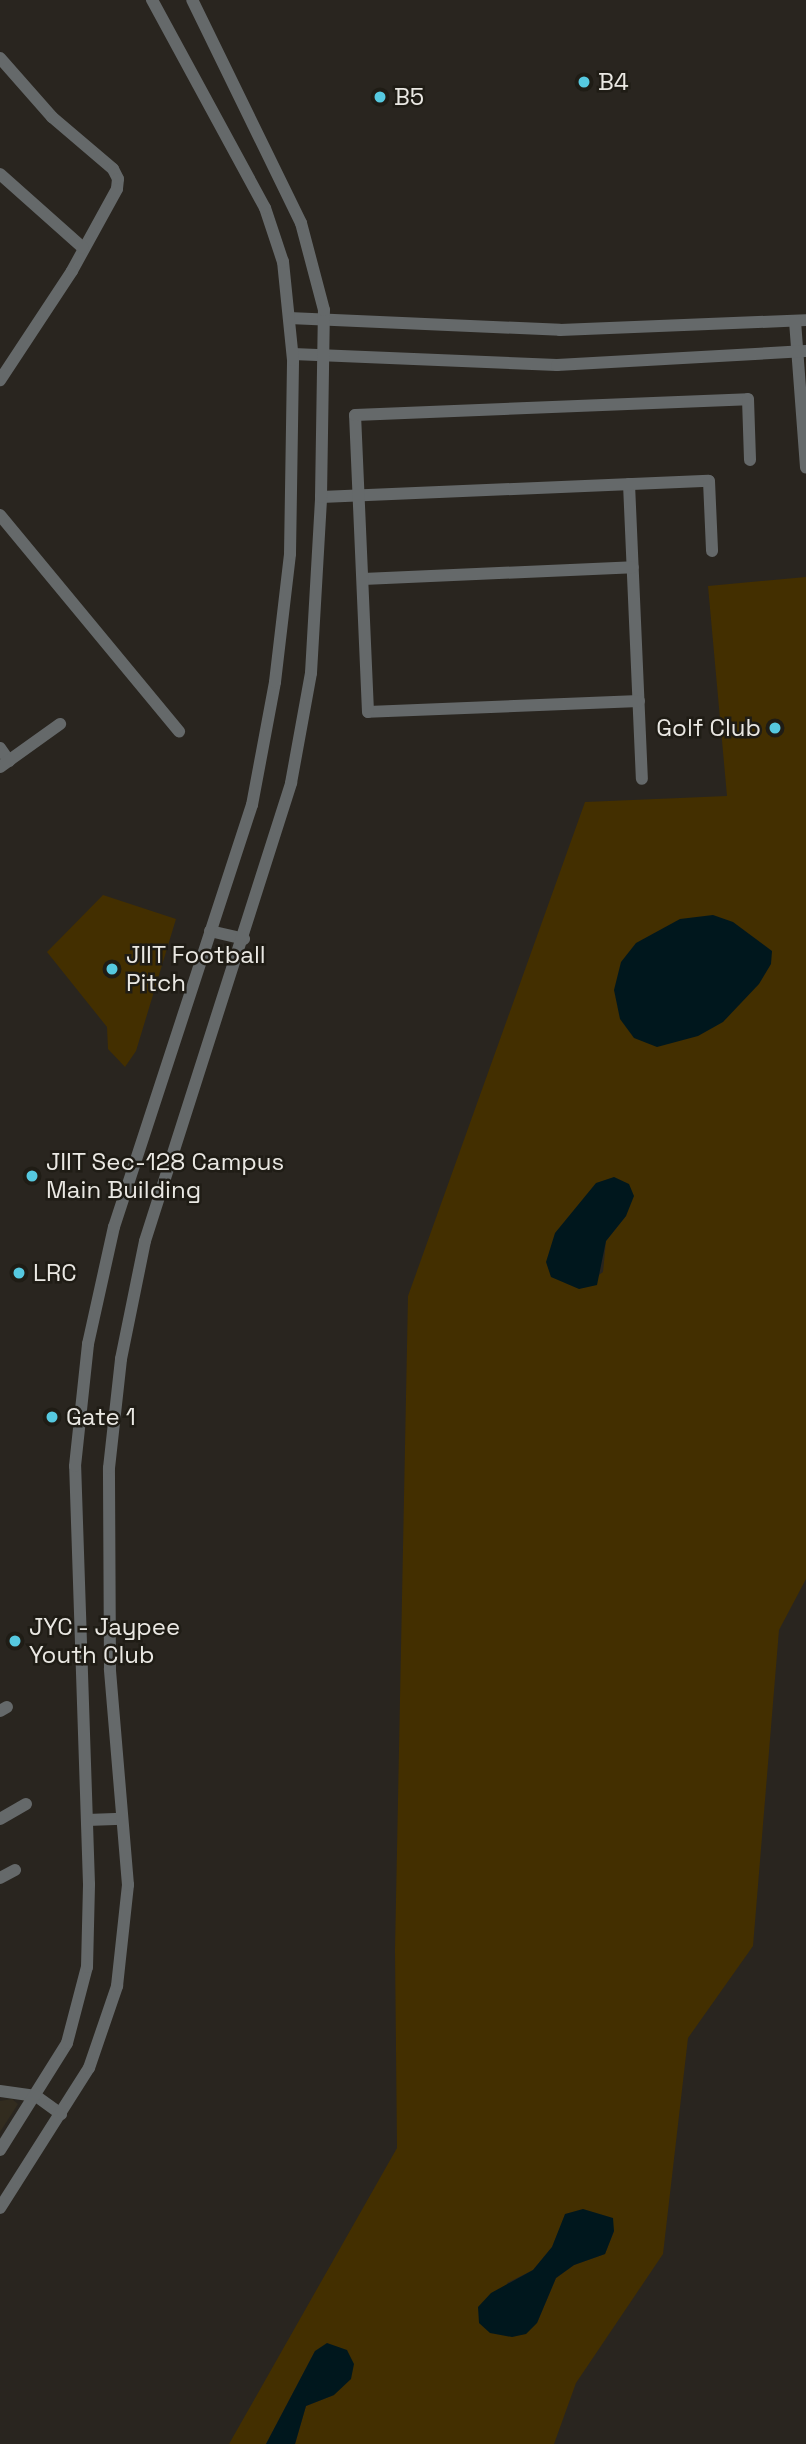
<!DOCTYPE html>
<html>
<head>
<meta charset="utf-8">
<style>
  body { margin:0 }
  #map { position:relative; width:806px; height:2444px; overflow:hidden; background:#29251f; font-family:"Space Grotesk",sans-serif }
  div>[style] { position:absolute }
  .built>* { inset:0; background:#322c1f }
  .green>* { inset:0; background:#432f00 }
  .water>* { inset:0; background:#00171d }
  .street>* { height:12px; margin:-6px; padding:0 6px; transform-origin:6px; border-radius:6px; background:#65696a }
  .dots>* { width:19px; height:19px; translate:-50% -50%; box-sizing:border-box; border:4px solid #1f1c15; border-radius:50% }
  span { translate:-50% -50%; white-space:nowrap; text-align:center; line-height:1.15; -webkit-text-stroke:5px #1f1c15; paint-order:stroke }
  .poi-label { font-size:24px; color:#eae8e3 }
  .left { translate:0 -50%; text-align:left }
  .right { translate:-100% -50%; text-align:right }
</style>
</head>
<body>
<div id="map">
  <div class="built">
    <div style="clip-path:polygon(12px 2099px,18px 2104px,0 2132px,0 2101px)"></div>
  </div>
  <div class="green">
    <div style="clip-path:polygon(evenodd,806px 577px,806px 1579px,779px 1630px,753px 1946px,688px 2038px,663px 2254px,576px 2383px,554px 2444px,295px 2444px,306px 2406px,334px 2395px,315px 2351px,266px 2444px,229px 2444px,397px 2148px,395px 1950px,408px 1296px,585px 802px,727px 796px,708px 586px,806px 577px,629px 1184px,626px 1216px,606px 1241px,603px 1272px,579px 1289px,629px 1184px,806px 577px,566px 2214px,614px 2231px,605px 2254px,574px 2265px,556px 2278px,537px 2323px,507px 2283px,533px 2270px,552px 2247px,566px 2214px)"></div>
    <div style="clip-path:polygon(103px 895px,176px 919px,136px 1051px,125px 1067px,108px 1049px,107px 1027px,47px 952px)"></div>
  </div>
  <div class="water">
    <div style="clip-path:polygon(713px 915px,733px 922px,772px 951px,771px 964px,759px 984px,723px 1022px,698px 1036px,657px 1047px,634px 1038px,620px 1019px,614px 990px,621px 962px,636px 943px,680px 919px)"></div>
    <div style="clip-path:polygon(614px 1177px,629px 1184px,634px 1196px,626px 1216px,606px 1241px,597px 1285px,579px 1289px,551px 1277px,546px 1262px,555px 1233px,596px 1183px)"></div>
    <div style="clip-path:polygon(583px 2209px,613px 2218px,614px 2231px,605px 2254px,574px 2265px,556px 2278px,537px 2323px,526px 2334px,512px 2337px,490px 2333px,479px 2323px,478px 2307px,491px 2293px,533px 2270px,552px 2247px,565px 2214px)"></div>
    <div style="clip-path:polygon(327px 2343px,347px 2350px,354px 2364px,351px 2379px,334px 2395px,306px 2406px,295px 2444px,266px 2444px,315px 2351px)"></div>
  </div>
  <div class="street">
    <div style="left:0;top:58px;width:79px;rotate:48.6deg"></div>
    <div style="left:52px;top:117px;width:80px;rotate:40.4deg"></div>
    <div style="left:113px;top:169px;width:11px;rotate:63deg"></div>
    <div style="left:118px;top:179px;width:10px;rotate:96deg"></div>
    <div style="left:117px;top:189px;width:94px;rotate:118.8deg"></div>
    <div style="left:72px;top:271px;width:131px;rotate:123.4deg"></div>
    <div style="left:0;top:174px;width:111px;rotate:41.7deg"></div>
    <div style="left:289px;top:318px;width:271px;rotate:2.5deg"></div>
    <div style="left:560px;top:330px;width:246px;rotate:-2.3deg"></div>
    <div style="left:795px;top:321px;width:147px;rotate:85.7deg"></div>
    <div style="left:293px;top:354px;width:264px;rotate:2.4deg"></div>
    <div style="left:557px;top:365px;width:249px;rotate:-3.2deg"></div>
    <div style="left:629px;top:484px;width:295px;rotate:87.5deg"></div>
    <div style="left:321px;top:497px;width:388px;rotate:-2.4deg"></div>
    <div style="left:709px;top:481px;width:70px;rotate:87.5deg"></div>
    <div style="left:0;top:515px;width:281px;rotate:50.4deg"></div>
    <div style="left:363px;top:579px;width:270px;rotate:-2.5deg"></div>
    <div style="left:639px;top:701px;width:271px;rotate:177.7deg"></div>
    <div style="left:368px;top:712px;width:297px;rotate:-92.5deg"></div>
    <div style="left:355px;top:415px;width:393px;rotate:-2.3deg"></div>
    <div style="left:748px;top:399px;width:61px;rotate:88.1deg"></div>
    <div style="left:0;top:748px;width:16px;rotate:55deg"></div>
    <div style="left:0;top:767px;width:74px;rotate:-35.6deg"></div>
    <div style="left:210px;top:931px;width:35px;rotate:13deg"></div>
    <div style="left:0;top:1711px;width:8px;rotate:-30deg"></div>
    <div style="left:0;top:1819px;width:30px;rotate:-30deg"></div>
    <div style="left:87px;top:1820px;width:35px;rotate:-2deg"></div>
    <div style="left:0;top:1878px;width:17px;rotate:-28deg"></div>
    <div style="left:0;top:2091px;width:36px;rotate:8deg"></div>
    <div style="left:36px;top:2096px;width:31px;rotate:36deg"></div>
    <div style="left:0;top:2150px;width:126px;rotate:-57.9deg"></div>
    <div style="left:67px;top:2043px;width:79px;rotate:-75.3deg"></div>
    <div style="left:87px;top:1967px;width:83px;rotate:-88.6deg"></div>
    <div style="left:89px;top:1884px;width:418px;rotate:-91.9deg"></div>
    <div style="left:75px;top:1466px;width:123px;rotate:-83.9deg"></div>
    <div style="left:88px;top:1344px;width:120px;rotate:-77.5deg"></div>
    <div style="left:114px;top:1227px;width:444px;rotate:-71.9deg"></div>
    <div style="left:252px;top:805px;width:125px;rotate:-79.4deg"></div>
    <div style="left:275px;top:682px;width:129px;rotate:-83.3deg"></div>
    <div style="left:290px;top:554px;width:194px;rotate:-89.1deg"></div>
    <div style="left:293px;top:360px;width:99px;rotate:-95.8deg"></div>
    <div style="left:283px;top:262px;width:57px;rotate:-108.4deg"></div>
    <div style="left:265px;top:208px;width:237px;rotate:-118.5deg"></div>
    <div style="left:0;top:2208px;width:166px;rotate:-57.6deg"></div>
    <div style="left:89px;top:2068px;width:87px;rotate:-71.1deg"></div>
    <div style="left:117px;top:1986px;width:102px;rotate:-83.8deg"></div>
    <div style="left:128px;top:1885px;width:217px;rotate:-94.8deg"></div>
    <div style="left:110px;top:1669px;width:201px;rotate:-90.3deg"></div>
    <div style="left:109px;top:1468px;width:110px;rotate:-83.7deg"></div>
    <div style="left:121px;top:1359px;width:120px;rotate:-78.5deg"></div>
    <div style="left:145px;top:1241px;width:481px;rotate:-72.3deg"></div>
    <div style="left:291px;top:783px;width:112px;rotate:-79.7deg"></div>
    <div style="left:311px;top:673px;width:176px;rotate:-86.7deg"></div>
    <div style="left:321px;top:497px;width:187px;rotate:-89.1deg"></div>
    <div style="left:324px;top:310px;width:90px;rotate:-104.8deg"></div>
    <div style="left:301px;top:223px;width:248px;rotate:-116deg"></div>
  </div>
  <div class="dots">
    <div style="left:584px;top:82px;background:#56c9e0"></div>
    <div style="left:380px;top:97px;background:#56c9e0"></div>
    <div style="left:775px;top:728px;background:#56c9e0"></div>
    <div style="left:112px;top:969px;background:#56c9e0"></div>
    <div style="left:32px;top:1176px;background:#56c9e0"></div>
    <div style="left:19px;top:1273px;background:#56c9e0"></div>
    <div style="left:52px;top:1417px;background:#56c9e0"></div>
    <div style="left:15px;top:1641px;background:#56c9e0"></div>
  </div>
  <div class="poi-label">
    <span class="left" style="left:598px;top:82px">B4</span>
    <span class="left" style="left:394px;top:97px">B5</span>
    <span class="right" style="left:761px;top:728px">Golf Club</span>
    <span class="left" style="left:126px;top:969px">JIIT Football<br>Pitch</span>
    <span class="left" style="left:46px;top:1176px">JIIT Sec-128 Campus<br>Main Building</span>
    <span class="left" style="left:33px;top:1273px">LRC</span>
    <span class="left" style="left:66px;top:1417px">Gate 1</span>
    <span class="left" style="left:29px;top:1641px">JYC - Jaypee<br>Youth Club</span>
  </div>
</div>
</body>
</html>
